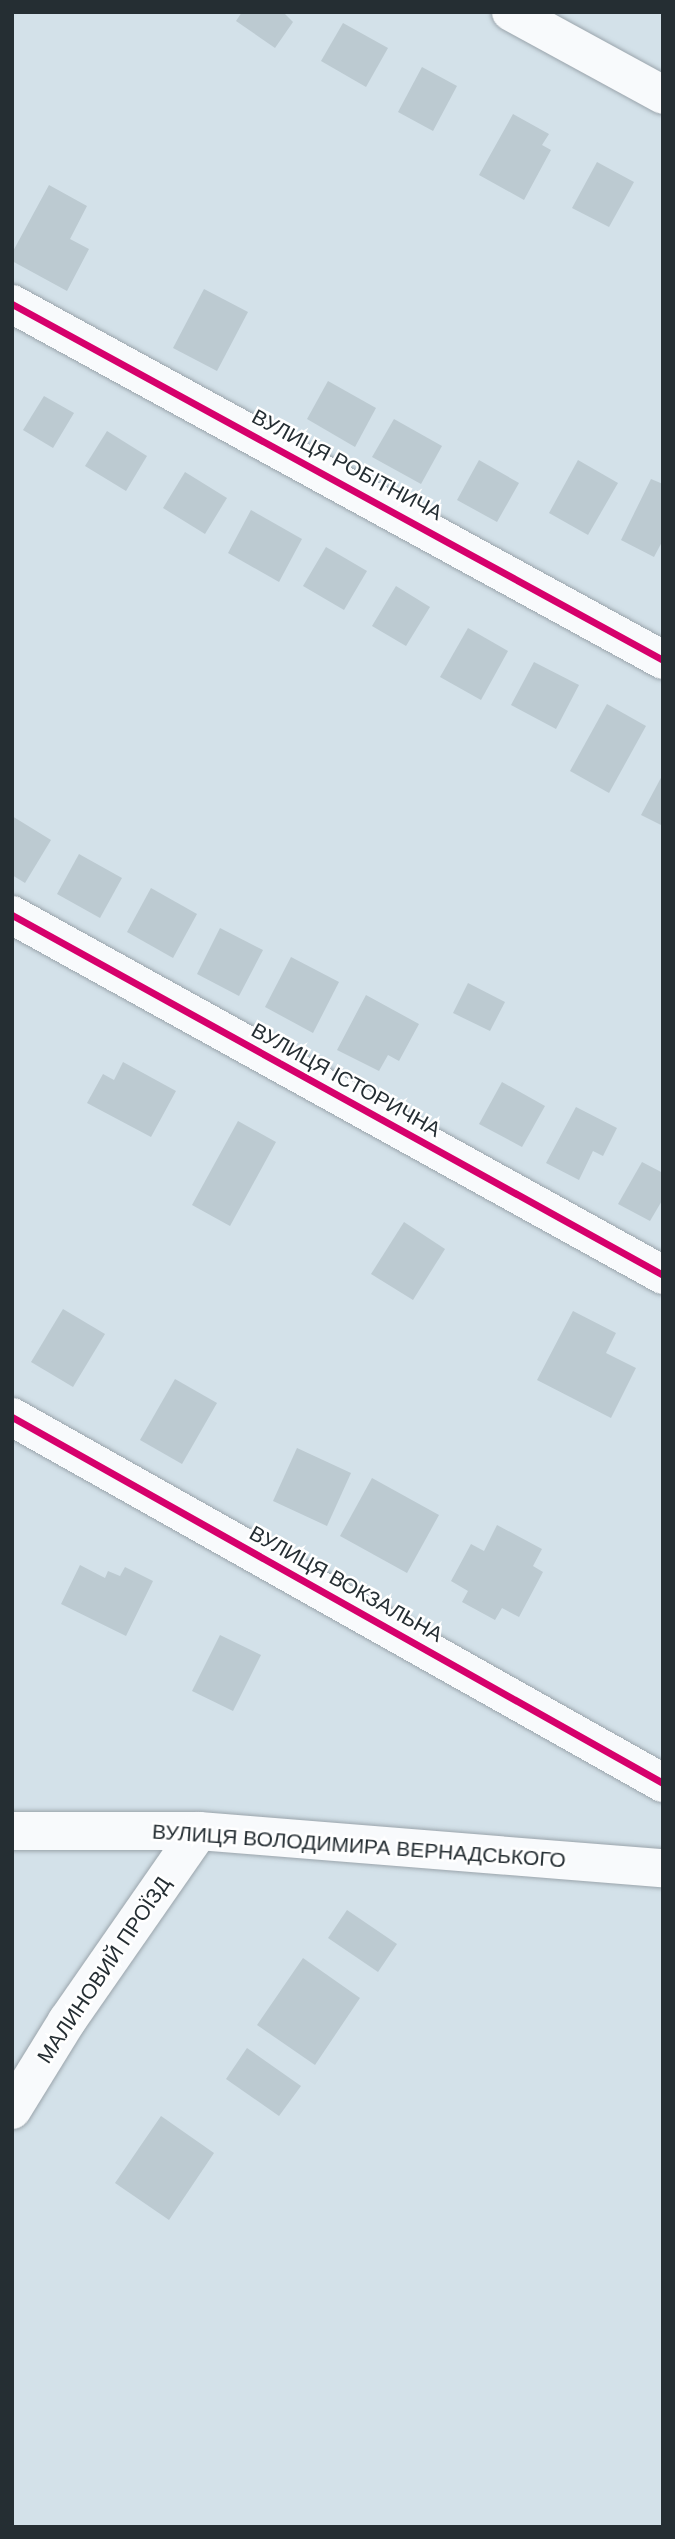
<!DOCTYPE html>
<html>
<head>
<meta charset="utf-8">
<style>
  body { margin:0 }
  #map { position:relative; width:675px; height:2539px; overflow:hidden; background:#d3e1e9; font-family:Arial,sans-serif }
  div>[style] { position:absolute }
  .building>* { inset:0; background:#bccad1 }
  .roads { filter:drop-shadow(0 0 2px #9aa4ab) drop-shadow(0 0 2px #9aa4ab) }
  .minor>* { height:38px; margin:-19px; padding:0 19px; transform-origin:19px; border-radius:19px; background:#f8fafc }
  .cycleway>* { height:7px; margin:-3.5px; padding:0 3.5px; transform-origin:3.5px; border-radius:3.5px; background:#d6006c }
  span { translate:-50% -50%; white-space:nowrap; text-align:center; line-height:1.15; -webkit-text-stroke:5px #fff; paint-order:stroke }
  .street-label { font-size:21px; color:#252e33 }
  .frame { position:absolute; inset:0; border:14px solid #252e33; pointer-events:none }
</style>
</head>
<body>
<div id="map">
  <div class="building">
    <div style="clip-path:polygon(242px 12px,283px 12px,293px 22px,275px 48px,236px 21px)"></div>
    <div style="clip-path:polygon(343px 23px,388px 48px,366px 87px,321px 61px)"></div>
    <div style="clip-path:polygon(422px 67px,457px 86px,433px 131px,398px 112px)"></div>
    <div style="clip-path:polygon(513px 114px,549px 134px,542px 145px,551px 150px,524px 200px,479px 175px)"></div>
    <div style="clip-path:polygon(597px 162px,634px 182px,609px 227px,572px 208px)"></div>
    <div style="clip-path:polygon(49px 185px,87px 206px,70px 239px,89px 249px,67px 291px,12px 261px,12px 253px)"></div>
    <div style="clip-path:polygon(204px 289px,248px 312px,217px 371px,173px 348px)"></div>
    <div style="clip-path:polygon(328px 381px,376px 408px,355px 447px,307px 419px)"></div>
    <div style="clip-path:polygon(44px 396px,74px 413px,53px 448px,23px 430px)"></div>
    <div style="clip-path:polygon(394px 419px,442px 446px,421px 484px,372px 457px)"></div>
    <div style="clip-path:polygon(107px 431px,147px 456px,126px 491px,85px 466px)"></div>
    <div style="clip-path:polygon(479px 460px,519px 483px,497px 522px,457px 500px)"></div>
    <div style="clip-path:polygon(578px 460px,618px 483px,588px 535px,549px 513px)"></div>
    <div style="clip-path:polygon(185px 472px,227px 498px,205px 534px,163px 508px)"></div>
    <div style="clip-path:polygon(651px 479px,663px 484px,663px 540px,654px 557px,621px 540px)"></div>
    <div style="clip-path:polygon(251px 510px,302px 539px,279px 582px,228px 553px)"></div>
    <div style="clip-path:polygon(326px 547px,367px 571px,344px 610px,303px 586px)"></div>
    <div style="clip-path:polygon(396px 586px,430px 607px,406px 646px,372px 626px)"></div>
    <div style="clip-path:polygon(468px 628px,508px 651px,481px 700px,440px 677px)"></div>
    <div style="clip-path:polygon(534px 662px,579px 685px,556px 729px,511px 705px)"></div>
    <div style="clip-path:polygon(607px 704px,646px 726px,609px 793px,570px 771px)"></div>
    <div style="clip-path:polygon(663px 774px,663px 826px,641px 815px)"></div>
    <div style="clip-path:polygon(12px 816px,51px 840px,25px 883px,12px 875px)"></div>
    <div style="clip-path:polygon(79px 854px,122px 878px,100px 918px,57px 894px)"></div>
    <div style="clip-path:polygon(151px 888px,197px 914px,173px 958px,127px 932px)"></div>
    <div style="clip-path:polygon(220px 928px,263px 950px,239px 996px,197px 974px)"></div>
    <div style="clip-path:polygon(291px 957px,339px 982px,313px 1033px,265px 1007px)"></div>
    <div style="clip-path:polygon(468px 983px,505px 1002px,490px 1031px,453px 1013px)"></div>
    <div style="clip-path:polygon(366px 995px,419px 1024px,399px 1061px,388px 1055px,379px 1071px,337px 1050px)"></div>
    <div style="clip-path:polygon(123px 1062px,176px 1091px,151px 1137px,87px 1103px,103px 1074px,114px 1080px)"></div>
    <div style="clip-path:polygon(502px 1082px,545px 1106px,522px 1147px,479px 1124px)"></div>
    <div style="clip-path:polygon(576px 1107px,617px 1128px,603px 1156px,593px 1151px,579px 1180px,546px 1163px)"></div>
    <div style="clip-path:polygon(238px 1121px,276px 1142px,230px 1226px,192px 1205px)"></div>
    <div style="clip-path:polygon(642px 1162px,663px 1173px,663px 1199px,650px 1221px,618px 1204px)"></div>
    <div style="clip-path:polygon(404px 1222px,445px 1249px,413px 1300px,371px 1274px)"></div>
    <div style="clip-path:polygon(63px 1309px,105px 1334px,73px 1387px,31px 1362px)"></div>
    <div style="clip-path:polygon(573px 1311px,616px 1333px,606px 1353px,636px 1368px,611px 1418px,537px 1380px)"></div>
    <div style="clip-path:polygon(175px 1379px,217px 1403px,182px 1464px,140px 1440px)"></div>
    <div style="clip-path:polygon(297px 1448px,351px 1473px,327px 1526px,273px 1501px)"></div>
    <div style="clip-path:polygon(372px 1478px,439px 1515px,407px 1573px,340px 1536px)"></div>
    <div style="clip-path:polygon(497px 1525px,542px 1549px,533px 1566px,543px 1572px,519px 1617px,502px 1608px,495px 1620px,462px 1602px,468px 1591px,451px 1581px,471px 1544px,484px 1551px)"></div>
    <div style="clip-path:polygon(80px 1565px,105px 1578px,108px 1571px,120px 1576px,125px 1567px,153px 1581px,126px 1636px,61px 1604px)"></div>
    <div style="clip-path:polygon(220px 1635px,261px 1655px,233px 1711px,192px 1691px)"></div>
    <div style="clip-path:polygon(347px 1910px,397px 1944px,378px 1972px,328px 1938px)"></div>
    <div style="clip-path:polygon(303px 1958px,360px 1998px,315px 2065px,257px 2025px)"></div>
    <div style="clip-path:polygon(247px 2048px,301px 2086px,279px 2116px,226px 2079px)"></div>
    <div style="clip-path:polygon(161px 2116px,214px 2153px,169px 2220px,115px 2183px)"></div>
  </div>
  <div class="roads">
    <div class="minor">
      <div style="left:511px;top:12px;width:173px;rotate:28.6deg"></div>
      <div style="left:12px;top:304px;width:742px;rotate:28.67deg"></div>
      <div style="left:12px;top:915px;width:744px;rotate:28.94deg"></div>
      <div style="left:12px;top:1417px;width:747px;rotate:29.35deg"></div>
      <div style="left:12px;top:1831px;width:187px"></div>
      <div style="left:199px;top:1831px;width:465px;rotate:4.6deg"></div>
      <div style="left:12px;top:2110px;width:105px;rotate:-58.3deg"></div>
      <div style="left:67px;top:2021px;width:231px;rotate:-55.2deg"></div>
    </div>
  </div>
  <div class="cycleway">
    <div style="left:12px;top:304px;width:742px;rotate:28.67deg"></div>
    <div style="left:12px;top:915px;width:744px;rotate:28.94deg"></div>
    <div style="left:12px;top:1417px;width:747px;rotate:29.35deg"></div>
  </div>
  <div class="street-label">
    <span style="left:347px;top:465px;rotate:28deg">ВУЛИЦЯ РОБІТНИЧА</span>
    <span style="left:346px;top:1080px;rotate:29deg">ВУЛИЦЯ ІСТОРИЧНА</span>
    <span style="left:346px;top:1584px;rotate:29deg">ВУЛИЦЯ ВОКЗАЛЬНА</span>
    <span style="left:359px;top:1846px;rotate:4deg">ВУЛИЦЯ ВОЛОДИМИРА ВЕРНАДСЬКОГО</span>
    <span style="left:104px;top:1970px;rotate:-56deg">МАЛИНОВИЙ ПРОЇЗД</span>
  </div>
  <div class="frame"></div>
</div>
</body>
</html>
